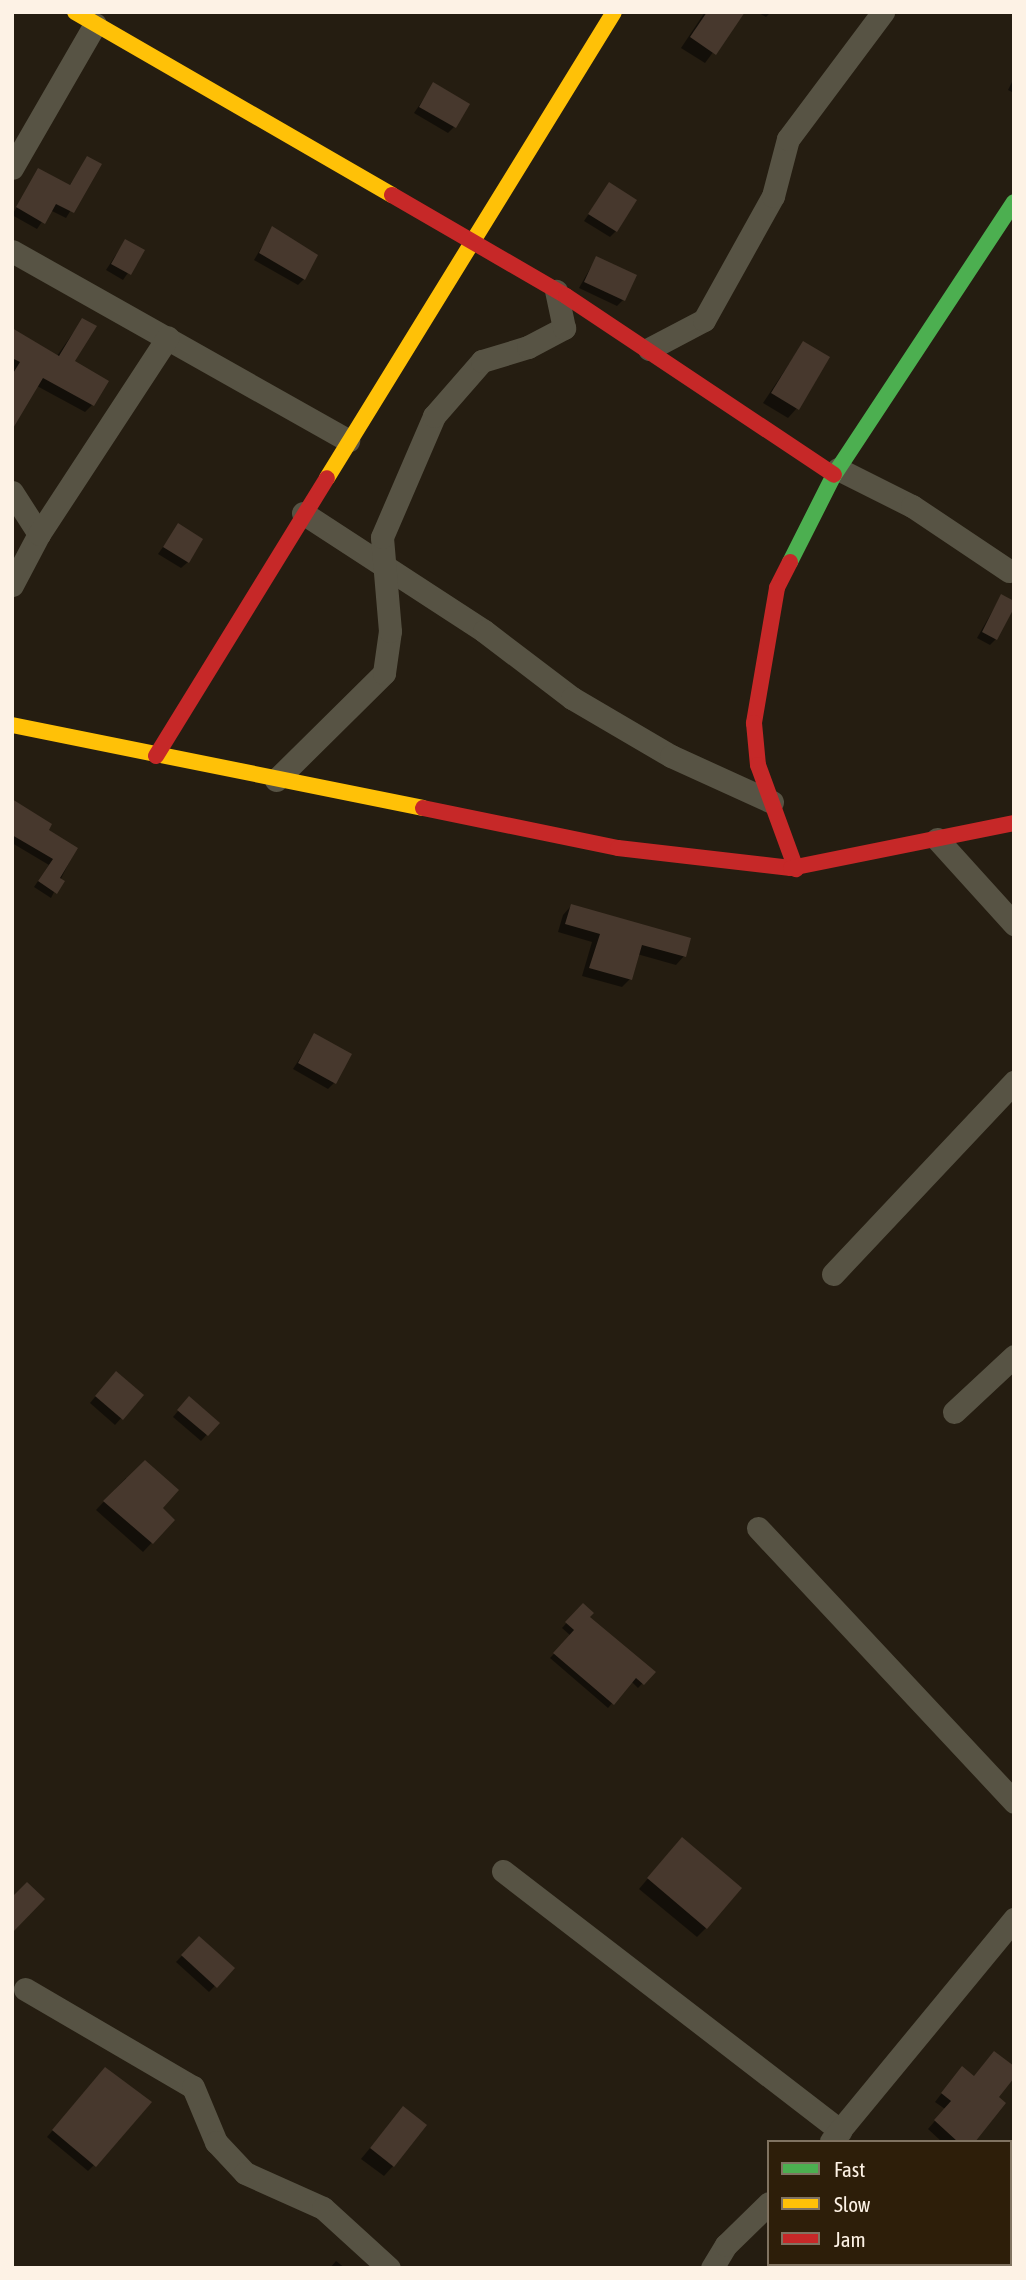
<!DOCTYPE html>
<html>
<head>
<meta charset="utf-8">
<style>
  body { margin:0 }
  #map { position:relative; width:1026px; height:2280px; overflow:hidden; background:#251d11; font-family:"Asap Condensed",sans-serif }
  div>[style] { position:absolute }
  .shadow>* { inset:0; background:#0007 }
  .building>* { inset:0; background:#47382d }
  .street>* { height:23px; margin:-11.5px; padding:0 11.5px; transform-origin:11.5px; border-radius:11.5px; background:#575344 }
  .fast>* { height:16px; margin:-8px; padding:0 8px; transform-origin:8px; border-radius:8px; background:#4caf50 }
  .slow>* { height:16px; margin:-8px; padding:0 8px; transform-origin:8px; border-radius:8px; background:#ffc107 }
  .jam>* { height:16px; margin:-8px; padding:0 8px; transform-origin:8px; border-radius:8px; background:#c62828 }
  span { translate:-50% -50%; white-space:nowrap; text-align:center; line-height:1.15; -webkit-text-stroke:5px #2d1e09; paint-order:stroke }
  .frame { position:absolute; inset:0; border:14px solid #fdf2e5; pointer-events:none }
  .legend { position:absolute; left:767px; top:2140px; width:245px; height:126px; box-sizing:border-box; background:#2d1e09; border:2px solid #807361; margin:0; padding:9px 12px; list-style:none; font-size:21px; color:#fdf2e5 }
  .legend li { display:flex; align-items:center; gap:14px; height:35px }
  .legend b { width:35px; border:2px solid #807361 }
</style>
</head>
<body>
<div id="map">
  <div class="shadow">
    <div style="clip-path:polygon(705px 12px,743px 12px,705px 63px,681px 48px)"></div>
    <div style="clip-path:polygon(757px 12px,771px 12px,766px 17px)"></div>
    <div style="clip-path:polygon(1014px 78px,1014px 93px,1008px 90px)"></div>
    <div style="clip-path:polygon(434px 84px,454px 127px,448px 133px,414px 113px)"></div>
    <div style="clip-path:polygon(88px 158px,99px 164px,66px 218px,50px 210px,37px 229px,12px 215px,39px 170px,69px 186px)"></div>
    <div style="clip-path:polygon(609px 184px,616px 231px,610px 237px,584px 221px)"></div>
    <div style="clip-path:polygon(273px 228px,304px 279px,298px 285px,254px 260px)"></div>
    <div style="clip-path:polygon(125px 241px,143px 251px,123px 280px,106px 270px)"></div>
    <div style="clip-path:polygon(596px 258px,623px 300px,617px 306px,579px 288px)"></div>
    <div style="clip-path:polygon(82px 320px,73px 362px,92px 405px,85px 412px,37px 386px,12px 426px,12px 330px,57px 356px)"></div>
    <div style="clip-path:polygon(803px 343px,797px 408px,788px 418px,763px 403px)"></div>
    <div style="clip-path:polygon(178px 526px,188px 562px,181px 568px,158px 554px)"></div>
    <div style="clip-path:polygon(1001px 596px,996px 639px,990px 645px,977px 638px)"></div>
    <div style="clip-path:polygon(12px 807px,76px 849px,51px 898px,34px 887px,49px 865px,12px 843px)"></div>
    <div style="clip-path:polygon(571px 906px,684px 956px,676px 965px,637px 954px,630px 979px,622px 987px,582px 976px,592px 942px,558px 932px,563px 915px)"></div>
    <div style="clip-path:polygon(315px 1035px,334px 1083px,328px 1089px,293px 1069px)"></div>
    <div style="clip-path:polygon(110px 1379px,142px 1395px,115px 1425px,90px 1403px)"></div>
    <div style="clip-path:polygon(183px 1405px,217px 1423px,201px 1441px,173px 1417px)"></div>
    <div style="clip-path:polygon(126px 1478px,173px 1520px,143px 1552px,96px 1510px)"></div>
    <div style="clip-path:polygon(583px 1605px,588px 1617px,653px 1672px,638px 1688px,631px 1681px,608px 1708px,550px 1658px,571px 1636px,562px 1628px)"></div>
    <div style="clip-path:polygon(673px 1849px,706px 1928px,697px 1937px,639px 1889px)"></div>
    <div style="clip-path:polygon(199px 1938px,232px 1968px,209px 1992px,176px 1962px)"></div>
    <div style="clip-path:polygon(99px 2076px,94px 2165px,88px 2171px,47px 2137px)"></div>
    <div style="clip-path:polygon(955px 2076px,997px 2098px,973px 2142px,942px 2142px,928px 2129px,945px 2109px,935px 2102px)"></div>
    <div style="clip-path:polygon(403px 2108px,393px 2166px,384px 2176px,361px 2159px)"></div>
    <div style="clip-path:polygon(1014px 2152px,1014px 2171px,1010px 2168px)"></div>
    <div style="clip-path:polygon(336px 2261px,345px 2268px,330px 2268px)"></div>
    <div style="clip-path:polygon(922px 2264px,954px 2264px,958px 2268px,919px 2268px)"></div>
  </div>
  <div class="building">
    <div style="clip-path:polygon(707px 12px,745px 12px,716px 55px,690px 37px)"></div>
    <div style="clip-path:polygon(433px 82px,470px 104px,456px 128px,419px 107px)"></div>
    <div style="clip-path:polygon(87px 156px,102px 164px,74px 213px,56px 204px,45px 224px,16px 207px,38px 168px,70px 185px)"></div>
    <div style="clip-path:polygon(609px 182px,637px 200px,617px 232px,588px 214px)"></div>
    <div style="clip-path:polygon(272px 226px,318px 255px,305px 280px,259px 253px)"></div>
    <div style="clip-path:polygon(125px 239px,145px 250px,131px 275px,111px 264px)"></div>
    <div style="clip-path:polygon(596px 256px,637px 275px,625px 301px,584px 282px)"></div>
    <div style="clip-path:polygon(82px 318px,97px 326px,75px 361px,109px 381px,94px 406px,43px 378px,12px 430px,12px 375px,20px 362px,12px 358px,12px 328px,59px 356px)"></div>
    <div style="clip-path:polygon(803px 341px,830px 357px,799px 410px,771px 393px)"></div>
    <div style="clip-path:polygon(178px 523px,203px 539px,189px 563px,163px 547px)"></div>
    <div style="clip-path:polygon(1001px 594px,1014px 601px,1014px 608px,997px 640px,982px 632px)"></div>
    <div style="clip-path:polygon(12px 799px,52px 824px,49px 830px,78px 848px,60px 878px,65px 881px,57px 894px,38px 881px,53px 859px,12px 835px)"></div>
    <div style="clip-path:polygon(571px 904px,691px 938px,686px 957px,642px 945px,632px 980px,589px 968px,600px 934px,565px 924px)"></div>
    <div style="clip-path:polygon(314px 1033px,352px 1054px,336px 1084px,298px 1063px)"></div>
    <div style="clip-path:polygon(116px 1371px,144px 1395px,123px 1420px,95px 1396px)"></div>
    <div style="clip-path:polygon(189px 1396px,220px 1423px,208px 1436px,177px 1410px)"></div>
    <div style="clip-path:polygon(145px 1460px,179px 1490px,163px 1508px,175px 1520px,153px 1544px,103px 1501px)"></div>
    <div style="clip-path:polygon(583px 1603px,594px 1613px,590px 1617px,656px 1672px,644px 1685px,636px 1678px,614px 1705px,553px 1653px,574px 1630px,565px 1622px)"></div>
    <div style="clip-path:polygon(682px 1837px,742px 1888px,707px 1929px,647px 1878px)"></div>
    <div style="clip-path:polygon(27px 1882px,45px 1899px,12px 1933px,12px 1897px)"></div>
    <div style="clip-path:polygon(199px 1936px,235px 1968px,217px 1988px,181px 1955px)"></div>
    <div style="clip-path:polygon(994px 2051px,1014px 2066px,1014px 2078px,999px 2097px,1006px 2103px,975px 2142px,958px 2142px,934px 2120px,951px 2101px,941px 2093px,962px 2066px,974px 2076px)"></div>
    <div style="clip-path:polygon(105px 2067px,152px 2102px,96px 2167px,52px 2130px)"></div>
    <div style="clip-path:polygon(403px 2106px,427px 2125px,394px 2167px,370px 2148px)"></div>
  </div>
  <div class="street">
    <div style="left:12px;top:168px;width:166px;rotate:-60deg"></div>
    <div style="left:12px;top:251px;width:386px;rotate:29.4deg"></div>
    <div style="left:649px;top:349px;width:62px;rotate:-27.8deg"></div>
    <div style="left:704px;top:320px;width:142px;rotate:-60.9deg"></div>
    <div style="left:773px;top:196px;width:59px;rotate:-75.3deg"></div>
    <div style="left:788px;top:139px;width:159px;rotate:-53.2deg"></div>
    <div style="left:838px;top:469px;width:83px;rotate:26.6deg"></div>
    <div style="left:912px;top:506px;width:117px;rotate:33.8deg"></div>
    <div style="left:12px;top:492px;width:50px;rotate:57.3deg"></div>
    <div style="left:303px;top:513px;width:216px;rotate:33.1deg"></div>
    <div style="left:484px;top:631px;width:111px;rotate:37.3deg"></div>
    <div style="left:572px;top:698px;width:115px;rotate:30.4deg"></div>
    <div style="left:671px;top:756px;width:111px;rotate:24.5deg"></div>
    <div style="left:12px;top:585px;width:58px;rotate:-62.1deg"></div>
    <div style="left:39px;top:534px;width:235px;rotate:-56.8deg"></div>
    <div style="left:276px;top:780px;width:152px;rotate:-44.7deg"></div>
    <div style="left:384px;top:673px;width:42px;rotate:-81.9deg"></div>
    <div style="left:390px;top:631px;width:94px;rotate:-94.9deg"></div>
    <div style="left:382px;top:537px;width:132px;rotate:-66.7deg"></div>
    <div style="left:434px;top:416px;width:73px;rotate:-48.9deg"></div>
    <div style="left:482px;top:361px;width:48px;rotate:-16.9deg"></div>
    <div style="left:528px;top:347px;width:41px;rotate:-27.8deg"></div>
    <div style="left:564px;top:328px;width:38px;rotate:-102deg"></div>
    <div style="left:937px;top:839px;width:115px;rotate:47.8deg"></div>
    <div style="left:833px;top:1274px;width:264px;rotate:-46.7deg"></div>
    <div style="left:954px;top:1412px;width:82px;rotate:-43deg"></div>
    <div style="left:758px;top:1528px;width:375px;rotate:46.9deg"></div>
    <div style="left:503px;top:1871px;width:426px;rotate:37.6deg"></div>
    <div style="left:25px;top:1989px;width:194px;rotate:30.3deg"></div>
    <div style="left:193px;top:2087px;width:60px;rotate:67.3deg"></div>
    <div style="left:216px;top:2142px;width:42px;rotate:46.9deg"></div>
    <div style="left:245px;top:2173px;width:85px;rotate:24.2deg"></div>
    <div style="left:323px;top:2208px;width:89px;rotate:42.3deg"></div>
    <div style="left:831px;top:2141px;width:288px;rotate:-50.5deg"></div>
    <div style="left:1010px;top:2251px;width:5px;rotate:-37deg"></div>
    <div style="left:712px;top:2268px;width:27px;rotate:-59deg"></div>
    <div style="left:726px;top:2245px;width:60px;rotate:-44.3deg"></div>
    <div style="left:996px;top:2268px;width:5px;rotate:-53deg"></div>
  </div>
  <div class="fast">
    <div style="left:790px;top:562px;width:97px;rotate:-63.2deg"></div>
    <div style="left:834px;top:475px;width:327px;rotate:-56.6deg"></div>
  </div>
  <div class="slow">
    <div style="left:75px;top:12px;width:366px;rotate:30deg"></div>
    <div style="left:327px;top:478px;width:547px;rotate:-58.37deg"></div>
    <div style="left:12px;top:725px;width:419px;rotate:11.4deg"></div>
  </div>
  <div class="jam">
    <div style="left:392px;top:195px;width:201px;rotate:30.1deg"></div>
    <div style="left:566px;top:296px;width:322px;rotate:33.7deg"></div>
    <div style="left:790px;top:562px;width:29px;rotate:117deg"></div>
    <div style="left:777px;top:588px;width:137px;rotate:99.7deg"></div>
    <div style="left:754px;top:723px;width:42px;rotate:84.6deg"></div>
    <div style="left:758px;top:765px;width:111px;rotate:69.9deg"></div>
    <div style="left:156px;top:756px;width:326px;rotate:-58.4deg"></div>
    <div style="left:423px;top:808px;width:199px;rotate:11.6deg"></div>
    <div style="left:618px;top:848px;width:174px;rotate:6.6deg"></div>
    <div style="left:791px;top:868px;width:227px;rotate:-11.4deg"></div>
  </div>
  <div class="frame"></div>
  <ul class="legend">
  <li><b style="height:9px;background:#4caf50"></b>Fast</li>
  <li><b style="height:9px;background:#ffc107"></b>Slow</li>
  <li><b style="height:9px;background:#c62828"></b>Jam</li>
  </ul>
</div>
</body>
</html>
